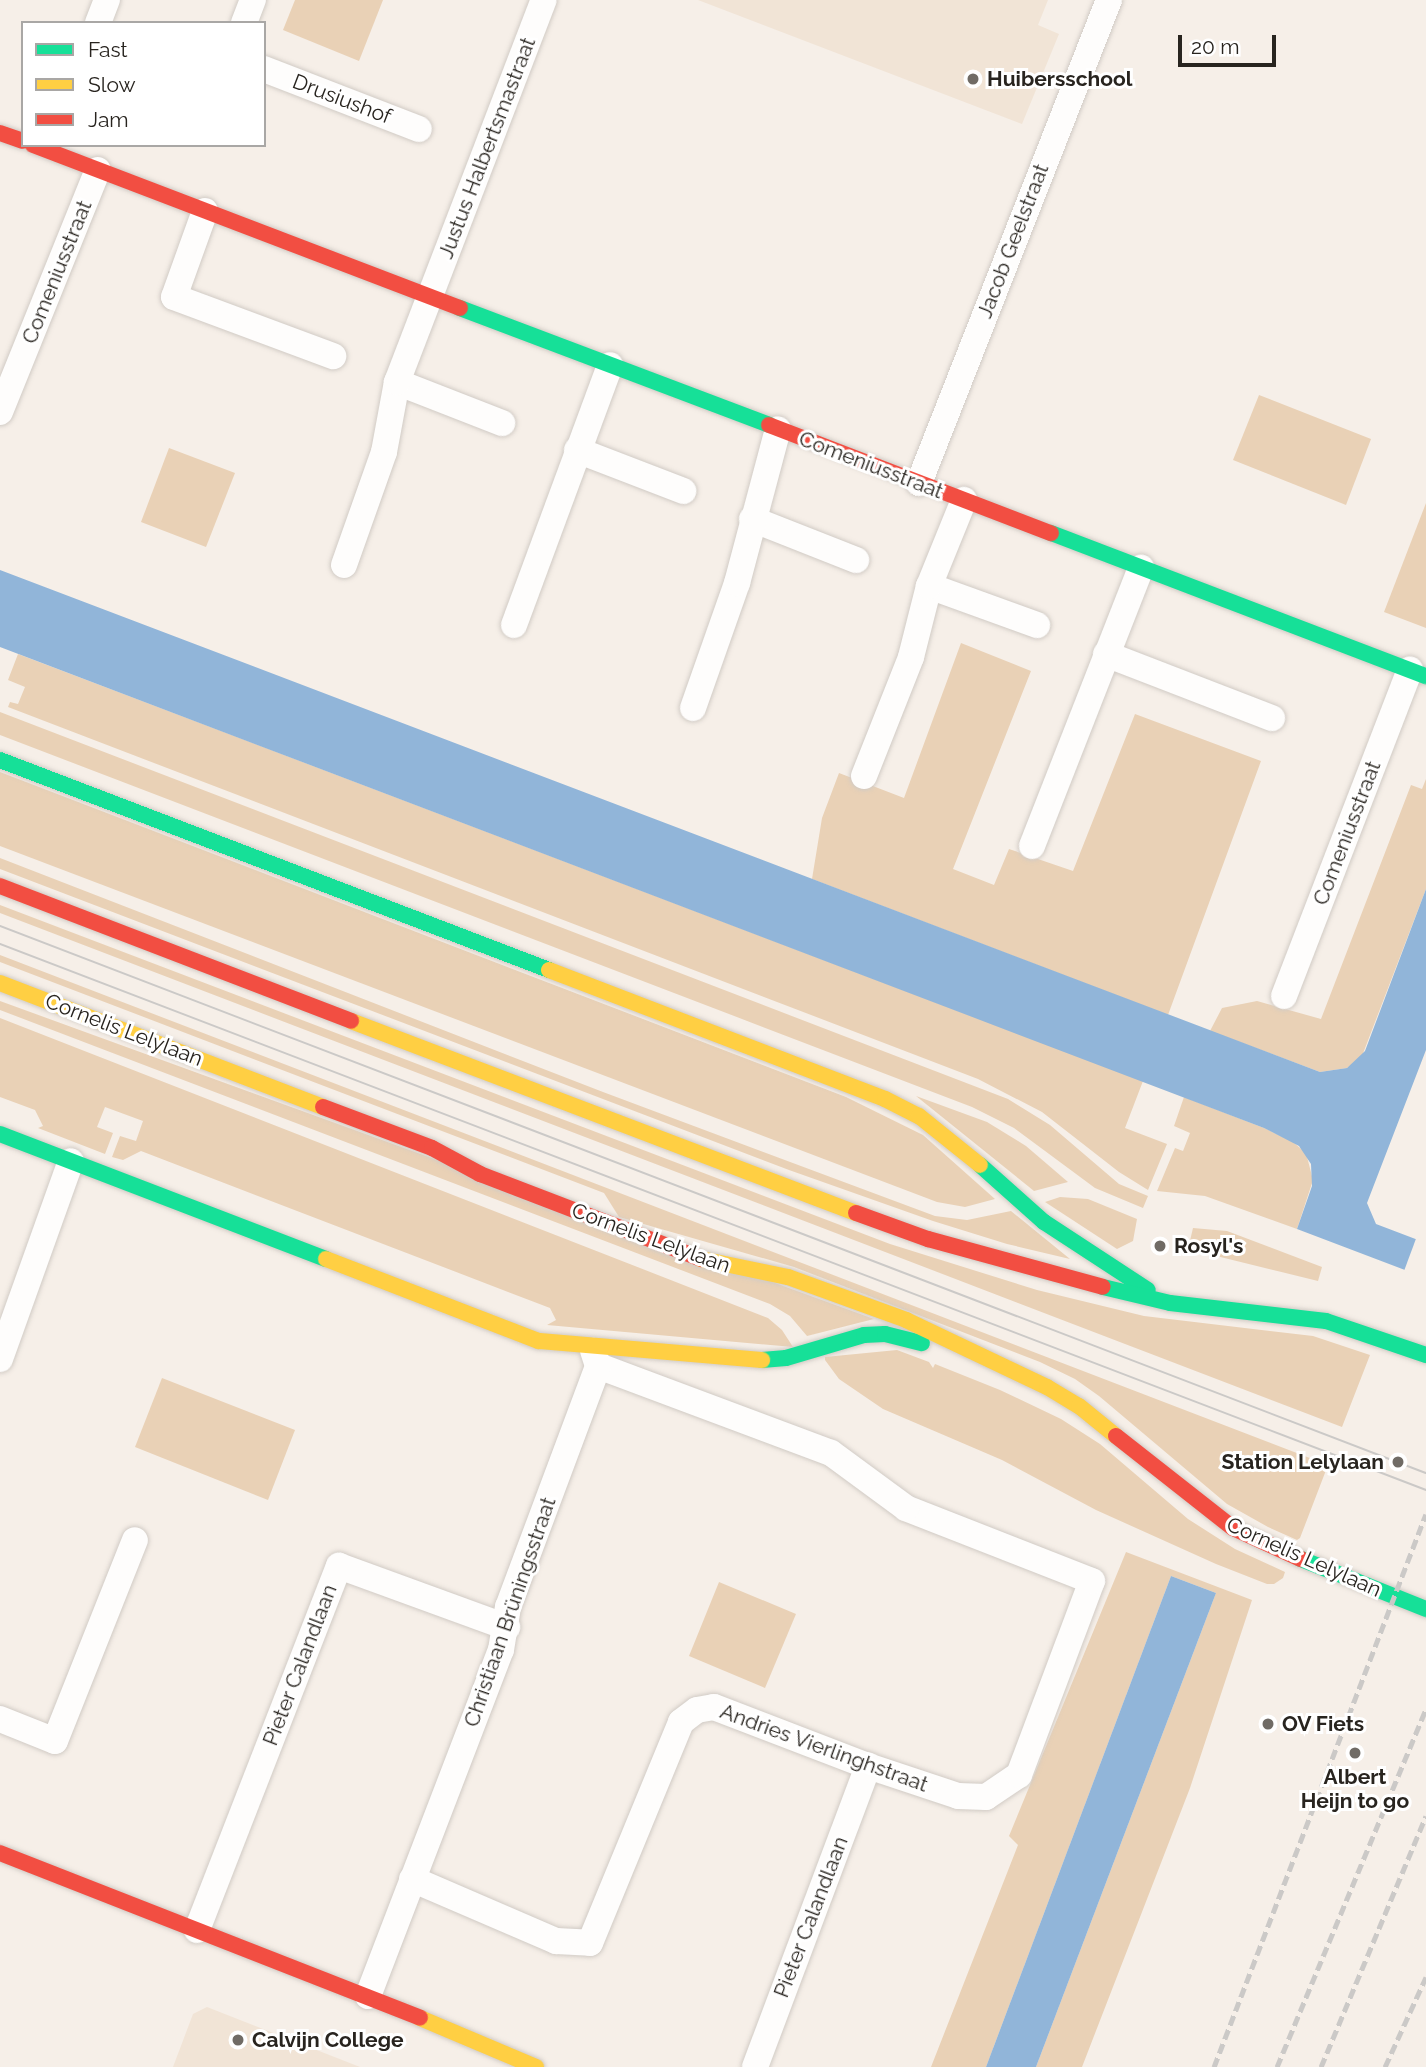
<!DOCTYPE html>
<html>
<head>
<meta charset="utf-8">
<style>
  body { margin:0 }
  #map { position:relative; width:1426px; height:2067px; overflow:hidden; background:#f6efe8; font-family:Raleway,sans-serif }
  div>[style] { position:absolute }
  .built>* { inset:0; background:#f1e4d6 }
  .green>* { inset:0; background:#e9d1b6 }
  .water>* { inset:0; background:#91b5d9 }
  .pier>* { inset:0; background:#f6efe8 }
  .roads { filter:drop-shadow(0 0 2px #d1cbc5) drop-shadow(0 0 2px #d1cbc5) }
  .street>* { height:26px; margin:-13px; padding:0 13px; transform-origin:13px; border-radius:13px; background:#fefdfc }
  .fast>* { height:16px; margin:-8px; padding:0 8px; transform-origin:8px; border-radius:8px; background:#16e098 }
  .slow>* { height:16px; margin:-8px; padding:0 8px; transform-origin:8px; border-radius:8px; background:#ffcf43 }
  .jam>* { height:16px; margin:-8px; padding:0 8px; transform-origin:8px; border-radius:8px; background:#f24e42 }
  .tram>* { height:2px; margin:-1px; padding:0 1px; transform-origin:1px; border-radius:1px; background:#cbc9c7 }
  .rail>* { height:5px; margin-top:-2.5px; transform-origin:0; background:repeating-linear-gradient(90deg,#cbc9c7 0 10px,transparent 0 15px) }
  .dots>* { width:19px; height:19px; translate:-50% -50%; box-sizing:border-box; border:4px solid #fff; border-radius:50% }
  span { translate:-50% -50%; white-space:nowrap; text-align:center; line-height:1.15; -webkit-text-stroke:6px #fff; paint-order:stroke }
  .poi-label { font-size:21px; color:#28241f; font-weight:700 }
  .left { translate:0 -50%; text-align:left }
  .right { translate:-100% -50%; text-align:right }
  .street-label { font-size:21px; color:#28241f }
  .legend { position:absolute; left:21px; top:21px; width:245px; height:126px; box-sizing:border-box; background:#fff; border:2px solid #a9a7a5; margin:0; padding:9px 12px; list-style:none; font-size:21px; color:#28241f }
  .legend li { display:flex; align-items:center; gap:14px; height:35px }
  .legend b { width:35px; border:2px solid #a9a7a5 }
  .scale { position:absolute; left:1178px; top:35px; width:98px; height:32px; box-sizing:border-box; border:4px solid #28241f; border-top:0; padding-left:9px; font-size:21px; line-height:24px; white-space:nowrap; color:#28241f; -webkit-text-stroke:5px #fff; paint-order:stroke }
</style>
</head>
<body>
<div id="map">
  <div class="built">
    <div style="clip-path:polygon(698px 0,1048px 0,1038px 25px,1059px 34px,1022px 124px)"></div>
    <div style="clip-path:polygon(207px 2007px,360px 2067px,173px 2067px,193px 2014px)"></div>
  </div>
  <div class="green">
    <div style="clip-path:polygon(295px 0,383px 0,359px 61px,283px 30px)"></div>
    <div style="clip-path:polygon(1259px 395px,1371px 439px,1346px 505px,1233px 460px)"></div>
    <div style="clip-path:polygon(169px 448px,235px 473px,206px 547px,141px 522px)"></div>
    <div style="clip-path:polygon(1426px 503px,1426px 628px,1384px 612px)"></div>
    <div style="clip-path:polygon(961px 643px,1031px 671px,953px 869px,994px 885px,1009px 849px,1073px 871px,1135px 714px,1261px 761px,1168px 1015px,812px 879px,822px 818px,839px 773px,904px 798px)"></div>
    <div style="clip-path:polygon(18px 654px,1143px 1081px,1125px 1128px,1167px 1144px,1148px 1190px,1119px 1172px,1042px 1112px,978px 1079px,8px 707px,10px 702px,18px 704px,25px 687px,8px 680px)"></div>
    <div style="clip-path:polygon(0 712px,1008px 1099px,1050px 1125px,1119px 1184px,1148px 1196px,1143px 1208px,1095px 1188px,1014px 1128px,972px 1107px,0 735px)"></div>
    <div style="clip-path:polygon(0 772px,846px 1097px,923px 1135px,995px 1199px,965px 1207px,937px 1202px,0 846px)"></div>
    <div style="clip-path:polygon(1426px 779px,1426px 889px,1362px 1056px,1347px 1068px,1320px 1072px,1210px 1031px,1222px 1008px,1257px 1001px,1321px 1019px,1411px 785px,1422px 789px)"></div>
    <div style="clip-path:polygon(0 858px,603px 1092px,935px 1216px,967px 1220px,1011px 1211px,1070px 1259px,1007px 1244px,933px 1221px,789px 1170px,0 869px)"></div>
    <div style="clip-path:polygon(0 905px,890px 1244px,1037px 1290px,1144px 1316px,1313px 1336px,1370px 1355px,1342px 1427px,0 913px)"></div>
    <div style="clip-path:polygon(0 955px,1328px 1465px,1300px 1538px,1297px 1540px,1268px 1527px,1227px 1504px,1099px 1396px,1075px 1379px,1040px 1362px,794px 1267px,619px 1217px,604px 1193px,0 962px)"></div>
    <div style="clip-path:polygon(0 1001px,874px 1319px,807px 1336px,790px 1316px,770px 1304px,0 1010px)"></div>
    <div style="clip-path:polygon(0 1018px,768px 1318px,782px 1330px,793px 1347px,547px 1325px,556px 1320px,550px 1308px,141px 1151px,123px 1160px,112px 1157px,120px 1136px,136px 1141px,143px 1121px,105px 1107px,97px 1127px,113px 1133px,105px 1154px,38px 1128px,43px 1126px,35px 1110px,0 1097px)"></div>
    <div style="clip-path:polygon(916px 1096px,987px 1122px,1026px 1146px,1068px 1182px,1034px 1191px)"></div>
    <div style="clip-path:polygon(1184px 1097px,1264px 1128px,1293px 1142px,1306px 1153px,1313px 1180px,1297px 1229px,1205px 1196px,1157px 1191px,1175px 1148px,1183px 1151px,1190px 1133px,1174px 1126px)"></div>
    <div style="clip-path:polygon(1060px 1197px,1088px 1199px,1137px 1219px,1133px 1241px,1117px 1249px,1045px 1202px)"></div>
    <div style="clip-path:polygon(1193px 1228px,1227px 1231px,1322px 1267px,1318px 1281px,1188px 1249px)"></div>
    <div style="clip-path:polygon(897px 1350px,929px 1362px,933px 1368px,935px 1364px,1000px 1390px,1061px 1419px,1100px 1444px,1188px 1519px,1235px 1549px,1285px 1572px,1283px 1578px,1274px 1584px,1267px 1584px,1216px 1564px,1096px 1510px,1002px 1460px,883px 1409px,839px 1379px,825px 1360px,825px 1357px)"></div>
    <div style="clip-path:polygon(162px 1378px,295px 1430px,268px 1500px,135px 1447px)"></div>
    <div style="clip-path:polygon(1126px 1552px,1252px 1600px,1190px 1788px,1082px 2067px,1036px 2067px,1216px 1593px,1171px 1576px,986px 2067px,931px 2067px,1018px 1845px,1009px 1836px)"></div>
    <div style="clip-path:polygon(719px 1582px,796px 1614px,765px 1688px,689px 1656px)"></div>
  </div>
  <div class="water">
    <div style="clip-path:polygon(0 570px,1320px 1072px,1347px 1068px,1365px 1051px,1426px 889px,1426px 1050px,1367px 1203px,1376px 1224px,1426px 1243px,1426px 1278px,1297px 1229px,1312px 1186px,1311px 1164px,1299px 1146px,1264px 1128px,0 647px)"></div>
    <div style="clip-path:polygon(1171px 1576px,1216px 1593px,1036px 2067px,986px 2067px)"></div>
  </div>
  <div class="pier">
    <div style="clip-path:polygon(1417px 1236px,1426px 1239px,1426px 1280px,1404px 1271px)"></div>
  </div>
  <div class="roads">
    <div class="street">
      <div style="left:98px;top:23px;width:25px;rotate:-69deg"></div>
      <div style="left:244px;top:23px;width:25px;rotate:-69deg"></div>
      <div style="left:264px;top:69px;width:166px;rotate:21.2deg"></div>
      <div style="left:205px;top:211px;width:91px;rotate:109.8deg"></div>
      <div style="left:174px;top:297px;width:170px;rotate:20.4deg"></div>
      <div style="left:397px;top:382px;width:113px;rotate:21.3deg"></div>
      <div style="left:0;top:412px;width:261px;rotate:-68deg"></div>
      <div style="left:577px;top:450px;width:114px;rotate:21.1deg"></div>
      <div style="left:919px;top:483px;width:519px;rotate:-68.53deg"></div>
      <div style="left:752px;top:519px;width:112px;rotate:21.5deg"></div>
      <div style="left:344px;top:565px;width:120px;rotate:-70.5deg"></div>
      <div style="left:384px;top:452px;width:71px;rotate:-79.5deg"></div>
      <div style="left:397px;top:382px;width:409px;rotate:-69deg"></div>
      <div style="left:929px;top:586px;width:115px;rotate:19.9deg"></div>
      <div style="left:514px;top:625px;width:277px;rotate:-69.7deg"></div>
      <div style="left:1106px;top:654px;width:178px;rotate:21.1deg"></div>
      <div style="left:693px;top:708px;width:133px;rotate:-70.6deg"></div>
      <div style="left:737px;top:583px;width:159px;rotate:-75.1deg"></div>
      <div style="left:864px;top:776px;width:128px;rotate:-68.4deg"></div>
      <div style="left:911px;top:657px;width:73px;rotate:-75.8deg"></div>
      <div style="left:929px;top:586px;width:93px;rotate:-67.9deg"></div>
      <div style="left:1032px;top:846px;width:299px;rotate:-68.6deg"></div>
      <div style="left:1284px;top:996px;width:350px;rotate:-68.9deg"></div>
      <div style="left:0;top:1359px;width:210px;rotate:-70.3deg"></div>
      <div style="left:0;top:1719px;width:59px;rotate:21.8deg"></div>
      <div style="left:55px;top:1741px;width:216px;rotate:-68.3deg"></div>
      <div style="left:412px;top:1879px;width:157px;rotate:23.3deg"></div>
      <div style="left:556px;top:1941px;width:34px;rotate:3deg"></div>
      <div style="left:590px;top:1943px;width:239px;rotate:-67.6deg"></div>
      <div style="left:681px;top:1722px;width:20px;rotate:-37deg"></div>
      <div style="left:697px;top:1710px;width:17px;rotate:-10deg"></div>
      <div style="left:714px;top:1707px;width:165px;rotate:21deg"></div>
      <div style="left:868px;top:1766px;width:95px;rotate:18.4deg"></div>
      <div style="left:958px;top:1796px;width:28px;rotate:2deg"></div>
      <div style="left:986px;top:1797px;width:40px;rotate:-34deg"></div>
      <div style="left:1019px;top:1775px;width:207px;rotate:-69.4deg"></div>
      <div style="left:1092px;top:1581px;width:200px;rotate:-158.6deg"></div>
      <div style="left:906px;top:1508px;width:93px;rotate:-143.7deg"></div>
      <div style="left:831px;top:1453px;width:249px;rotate:-159.5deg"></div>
      <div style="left:197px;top:1930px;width:391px;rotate:-68.7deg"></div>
      <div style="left:339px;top:1566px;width:179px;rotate:20deg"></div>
      <div style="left:368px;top:1996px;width:371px;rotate:-69deg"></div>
      <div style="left:501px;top:1650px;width:44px;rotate:-80.8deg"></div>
      <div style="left:508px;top:1607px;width:257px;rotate:-69.5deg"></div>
      <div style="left:598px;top:1366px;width:16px;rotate:-108deg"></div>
      <div style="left:755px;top:2067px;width:322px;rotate:-69.4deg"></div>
    </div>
    <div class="fast">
      <div style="left:460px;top:308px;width:330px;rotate:20.7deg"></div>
      <div style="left:1051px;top:533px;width:401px;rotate:20.9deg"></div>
      <div style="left:0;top:760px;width:588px;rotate:20.93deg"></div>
      <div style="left:0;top:1134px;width:349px;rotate:21deg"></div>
      <div style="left:980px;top:1165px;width:86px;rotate:41.7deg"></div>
      <div style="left:1044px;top:1222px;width:124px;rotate:33.2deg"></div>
      <div style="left:1103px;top:1287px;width:69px;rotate:13.4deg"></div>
      <div style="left:1170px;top:1303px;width:157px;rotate:6.6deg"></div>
      <div style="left:1326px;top:1321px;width:106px;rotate:18.8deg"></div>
      <div style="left:762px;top:1360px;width:24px;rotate:-5deg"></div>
      <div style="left:786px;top:1358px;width:81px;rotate:-16.4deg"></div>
      <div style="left:864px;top:1335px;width:21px;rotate:-3deg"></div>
      <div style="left:885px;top:1334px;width:38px;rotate:14deg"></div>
      <div style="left:1301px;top:1559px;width:135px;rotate:21.8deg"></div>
    </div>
    <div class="slow">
      <div style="left:549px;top:970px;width:360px;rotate:21deg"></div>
      <div style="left:885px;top:1099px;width:38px;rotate:27deg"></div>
      <div style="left:919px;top:1116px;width:78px;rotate:38.8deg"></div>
      <div style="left:0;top:983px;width:346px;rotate:21deg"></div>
      <div style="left:351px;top:1021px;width:540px;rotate:20.82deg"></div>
      <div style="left:326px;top:1259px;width:228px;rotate:21.1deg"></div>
      <div style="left:539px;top:1341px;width:224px;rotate:4.9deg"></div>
      <div style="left:701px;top:1259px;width:89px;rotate:11.7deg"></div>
      <div style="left:788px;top:1277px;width:126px;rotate:20deg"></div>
      <div style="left:906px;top:1320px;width:156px;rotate:25.4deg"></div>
      <div style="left:1047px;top:1387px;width:37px;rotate:31deg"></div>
      <div style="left:1079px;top:1406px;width:48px;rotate:39deg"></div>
      <div style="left:420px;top:2018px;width:126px;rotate:22.9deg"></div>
    </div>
    <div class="jam">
      <div style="left:0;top:133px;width:24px;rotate:19deg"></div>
      <div style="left:33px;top:145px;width:457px;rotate:20.9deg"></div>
      <div style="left:769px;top:425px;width:302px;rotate:21deg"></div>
      <div style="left:0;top:886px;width:376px;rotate:21deg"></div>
      <div style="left:323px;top:1107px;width:116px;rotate:20.6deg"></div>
      <div style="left:432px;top:1148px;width:55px;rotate:28.4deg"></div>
      <div style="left:480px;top:1174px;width:237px;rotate:21deg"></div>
      <div style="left:856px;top:1213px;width:77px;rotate:19.9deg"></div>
      <div style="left:928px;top:1239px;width:181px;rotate:15.3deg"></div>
      <div style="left:1116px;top:1436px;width:149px;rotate:38.2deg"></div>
      <div style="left:1233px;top:1528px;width:75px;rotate:24.5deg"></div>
      <div style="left:0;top:1853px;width:451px;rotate:21.4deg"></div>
    </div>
  </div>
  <div class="tram">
    <div style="left:0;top:926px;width:1527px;rotate:20.99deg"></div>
    <div style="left:0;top:944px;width:1527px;rotate:20.95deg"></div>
  </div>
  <div class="rail">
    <div style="left:1214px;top:2067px;width:592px;rotate:-69.03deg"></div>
    <div style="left:1277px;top:2067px;width:388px;rotate:-67.4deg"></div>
    <div style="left:1321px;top:2067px;width:272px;rotate:-67.3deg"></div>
    <div style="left:1385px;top:2067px;width:99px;rotate:-65.5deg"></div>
  </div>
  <div class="dots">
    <div style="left:973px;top:79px;background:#706b65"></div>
    <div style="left:1160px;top:1246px;background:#706b65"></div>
    <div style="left:1398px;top:1462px;background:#706b65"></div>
    <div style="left:1268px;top:1724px;background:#706b65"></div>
    <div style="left:1355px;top:1753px;background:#706b65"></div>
    <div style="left:238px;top:2040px;background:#706b65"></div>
  </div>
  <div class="poi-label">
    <span class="left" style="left:987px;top:79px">Huibersschool</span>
    <span class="left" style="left:1174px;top:1246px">Rosyl's</span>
    <span class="right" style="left:1384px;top:1462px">Station Lelylaan</span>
    <span class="left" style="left:1282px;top:1724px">OV Fiets</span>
    <span style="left:1355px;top:1789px">Albert<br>Heijn to go</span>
    <span class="left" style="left:252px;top:2040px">Calvijn College</span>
  </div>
  <div class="street-label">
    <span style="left:342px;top:99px;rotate:21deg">Drusiushof</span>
    <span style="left:487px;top:148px;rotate:-69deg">Justus Halbertsmastraat</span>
    <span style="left:1013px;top:241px;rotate:-69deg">Jacob Geelstraat</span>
    <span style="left:57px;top:272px;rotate:-68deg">Comeniusstraat</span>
    <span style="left:871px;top:465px;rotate:21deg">Comeniusstraat</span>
    <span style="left:1347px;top:833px;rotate:-69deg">Comeniusstraat</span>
    <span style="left:124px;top:1030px;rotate:21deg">Cornelis Lelylaan</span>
    <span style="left:651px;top:1238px;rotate:20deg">Cornelis Lelylaan</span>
    <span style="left:1304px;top:1557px;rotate:24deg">Cornelis Lelylaan</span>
    <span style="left:510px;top:1612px;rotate:-71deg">Christiaan Brüningsstraat</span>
    <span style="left:300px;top:1665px;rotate:-69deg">Pieter Calandlaan</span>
    <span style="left:824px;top:1748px;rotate:20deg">Andries Vierlinghstraat</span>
    <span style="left:811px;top:1917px;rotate:-69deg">Pieter Calandlaan</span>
  </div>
  <ul class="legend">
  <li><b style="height:9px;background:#16e098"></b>Fast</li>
  <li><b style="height:9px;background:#ffcf43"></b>Slow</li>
  <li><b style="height:9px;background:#f24e42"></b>Jam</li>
  </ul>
  <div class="scale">20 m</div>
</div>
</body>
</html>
